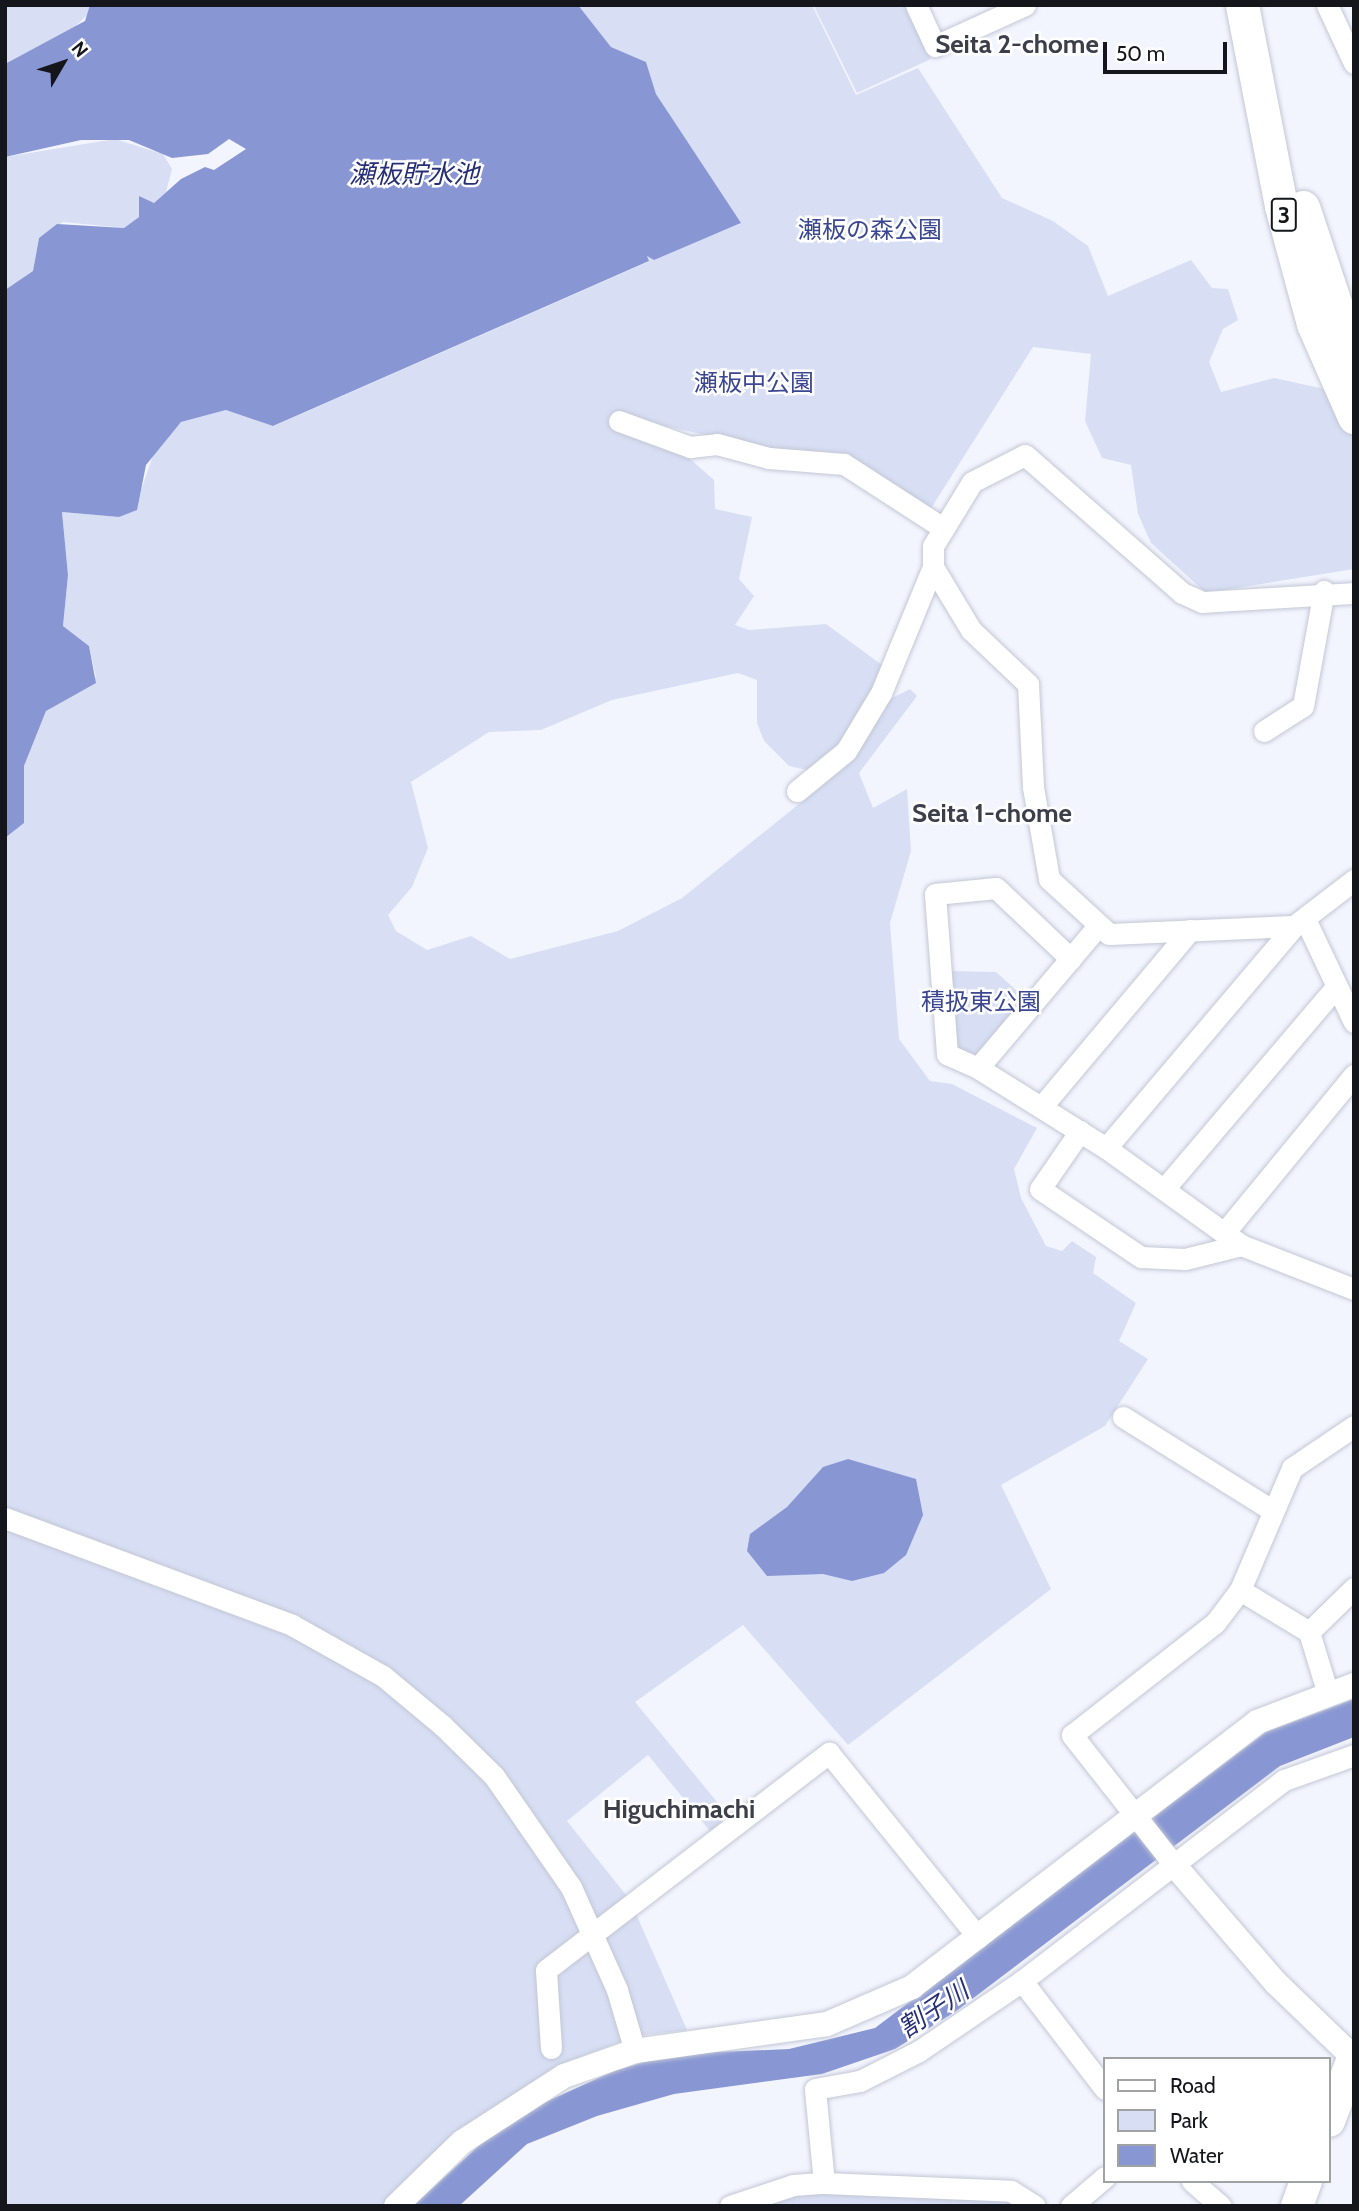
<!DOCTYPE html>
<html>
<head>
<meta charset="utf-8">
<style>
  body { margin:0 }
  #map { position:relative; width:1359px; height:2211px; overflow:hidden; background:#f3f5fe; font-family:Cabin,"Noto Sans JP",sans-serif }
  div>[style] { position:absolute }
  .green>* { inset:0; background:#d8dff5 }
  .water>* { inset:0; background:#8897d4 }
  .roads { filter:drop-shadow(0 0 2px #c3c7d5) drop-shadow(0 0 2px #c3c7d5) }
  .minor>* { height:21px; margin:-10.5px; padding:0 10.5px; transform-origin:10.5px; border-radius:10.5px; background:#fff }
  .tertiary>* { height:24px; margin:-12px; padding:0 12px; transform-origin:12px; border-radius:12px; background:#fff }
  .primary>* { height:32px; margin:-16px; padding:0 16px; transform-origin:16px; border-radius:16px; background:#fff }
  .trunk>* { height:33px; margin:-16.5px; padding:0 16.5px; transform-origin:16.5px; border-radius:16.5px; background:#fff }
  span { translate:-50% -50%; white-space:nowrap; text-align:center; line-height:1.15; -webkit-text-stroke:5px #fff; paint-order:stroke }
  .shield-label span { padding:2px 5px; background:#fff; border:2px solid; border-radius:5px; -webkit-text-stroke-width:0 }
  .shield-label { font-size:23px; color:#15161b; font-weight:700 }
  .park-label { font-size:24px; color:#3b4791 }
  .neighbourhood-label { font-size:26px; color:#3c3f4a; font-weight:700 }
  .water-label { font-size:26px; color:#262e76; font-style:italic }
  .frame { position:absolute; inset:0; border:7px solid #15161b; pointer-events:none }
  .legend { position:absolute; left:1103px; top:2057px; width:228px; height:126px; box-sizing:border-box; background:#fff; border:2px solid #a1a2a4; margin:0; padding:9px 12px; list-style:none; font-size:21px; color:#15161b }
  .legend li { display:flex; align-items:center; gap:14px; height:35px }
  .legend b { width:35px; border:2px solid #a1a2a4 }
  .north { position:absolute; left:28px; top:28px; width:70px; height:70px; -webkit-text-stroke:5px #fff; paint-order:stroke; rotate:51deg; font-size:19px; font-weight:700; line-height:28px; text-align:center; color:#15161b }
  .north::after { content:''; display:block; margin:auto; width:24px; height:32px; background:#15161b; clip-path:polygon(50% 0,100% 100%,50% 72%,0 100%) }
  .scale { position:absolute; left:1103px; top:42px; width:124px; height:32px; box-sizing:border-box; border:4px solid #15161b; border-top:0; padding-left:9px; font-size:21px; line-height:24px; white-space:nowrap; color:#15161b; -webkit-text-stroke:5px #fff; paint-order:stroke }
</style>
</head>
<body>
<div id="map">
  <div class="green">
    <div style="clip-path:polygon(5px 5px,90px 5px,92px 10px,73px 29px,5px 64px)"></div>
    <div style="clip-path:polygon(578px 5px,812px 5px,856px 95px,918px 68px,1002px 198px,1053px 221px,1088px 246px,1108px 296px,1191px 260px,1212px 288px,1228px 289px,1238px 320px,1223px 329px,1209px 362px,1221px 392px,1274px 378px,1334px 391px,1354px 431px,1354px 569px,1206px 593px,1151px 543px,1138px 514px,1131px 465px,1102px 458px,1085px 421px,1091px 354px,1033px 347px,930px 510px,846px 454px,767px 449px,648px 422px,714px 480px,715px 509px,752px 517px,739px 579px,754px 596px,735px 625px,749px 630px,826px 624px,882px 665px,874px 693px,845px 742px,812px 771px,789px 766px,764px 741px,757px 723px,757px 680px,738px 673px,612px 700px,541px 730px,489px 732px,411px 782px,428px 848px,412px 887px,388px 915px,396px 931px,427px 950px,471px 936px,510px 959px,618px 931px,682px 898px,850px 763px,886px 701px,910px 689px,917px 696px,859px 773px,873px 808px,907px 789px,911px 851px,890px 923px,899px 1039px,930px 1081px,952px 1084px,1037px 1128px,1014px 1169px,1021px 1198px,1046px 1246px,1062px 1251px,1072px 1241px,1096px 1257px,1093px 1273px,1136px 1303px,1119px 1341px,1148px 1359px,1105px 1426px,1001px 1485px,1051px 1589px,848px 1745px,743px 1625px,635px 1702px,736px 1825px,718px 1841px,648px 1755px,567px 1821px,630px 1900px,687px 2030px,635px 2036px,562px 2064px,434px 2153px,384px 2206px,5px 2206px,5px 838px,24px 823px,24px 766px,46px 711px,96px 677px,89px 646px,63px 626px,68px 575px,62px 512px,119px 517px,141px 490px,156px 447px,181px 422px,227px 410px,274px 426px,648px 262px,646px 256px,654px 259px,740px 224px,656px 94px,646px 62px,611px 47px)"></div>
    <div style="clip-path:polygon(905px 5px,931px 59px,857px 93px,814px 6px)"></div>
    <div style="clip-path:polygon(115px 139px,163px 154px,172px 169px,166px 192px,154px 203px,139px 197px,139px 217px,124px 228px,63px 222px,39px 238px,33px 271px,5px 290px,5px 157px)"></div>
    <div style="clip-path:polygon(949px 971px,996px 972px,1025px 998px,972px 1059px,952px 1046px)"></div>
    <div style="clip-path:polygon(795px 2190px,1011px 2196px,1020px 2206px,745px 2206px)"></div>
  </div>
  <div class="water">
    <div style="clip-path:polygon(90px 5px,578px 5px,611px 47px,646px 62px,656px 94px,741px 223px,654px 260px,647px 256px,649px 261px,273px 426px,226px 410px,181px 422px,146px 465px,137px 510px,119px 517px,62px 512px,68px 575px,63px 626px,89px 646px,96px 683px,46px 711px,24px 766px,24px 823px,5px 838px,5px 290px,33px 271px,39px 238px,57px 224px,124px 228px,139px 217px,139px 196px,154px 203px,181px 179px,205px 167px,214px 170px,246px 149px,229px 139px,208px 154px,172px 158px,129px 140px,81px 140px,5px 157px,5px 64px,85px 21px)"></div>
    <div style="clip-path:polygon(848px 1459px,916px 1479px,923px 1515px,906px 1555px,884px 1573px,852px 1581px,823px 1574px,767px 1576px,747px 1551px,750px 1534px,787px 1507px,823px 1467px)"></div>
    <div style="clip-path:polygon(1354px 1699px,1354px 1737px,1280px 1766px,955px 2012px,895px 2049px,822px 2074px,674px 2094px,597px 2116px,527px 2144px,459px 2206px,413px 2206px,508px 2119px,614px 2071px,671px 2054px,789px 2049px,875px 2028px,1266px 1732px)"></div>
  </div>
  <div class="roads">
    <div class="minor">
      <div style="left:916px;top:5px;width:45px;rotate:65.1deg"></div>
      <div style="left:935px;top:46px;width:99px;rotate:-24.5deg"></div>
      <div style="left:1327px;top:5px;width:64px;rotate:65deg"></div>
      <div style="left:619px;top:421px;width:76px;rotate:20.1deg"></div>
      <div style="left:690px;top:447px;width:27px;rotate:-6deg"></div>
      <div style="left:717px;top:444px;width:54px;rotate:15.1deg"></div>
      <div style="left:769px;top:458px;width:75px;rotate:4.6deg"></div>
      <div style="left:844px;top:464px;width:118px;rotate:32.9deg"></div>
      <div style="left:933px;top:567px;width:74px;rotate:58.9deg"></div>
      <div style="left:971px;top:630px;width:79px;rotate:43.5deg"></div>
      <div style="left:1028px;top:684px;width:103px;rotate:87.2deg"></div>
      <div style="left:1033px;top:787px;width:93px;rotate:80.1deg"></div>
      <div style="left:1049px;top:879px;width:81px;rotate:42.5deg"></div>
      <div style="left:1109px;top:934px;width:185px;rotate:-2.5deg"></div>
      <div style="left:1264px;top:731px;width:46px;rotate:-32.7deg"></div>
      <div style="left:1303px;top:706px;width:117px;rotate:-79.7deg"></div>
      <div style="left:797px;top:791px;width:63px;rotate:-39.2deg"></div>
      <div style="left:846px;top:751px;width:68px;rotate:-58.9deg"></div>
      <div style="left:881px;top:693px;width:136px;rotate:-67.6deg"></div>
      <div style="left:933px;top:567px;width:21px;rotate:-90deg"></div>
      <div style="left:933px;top:546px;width:75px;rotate:-58.6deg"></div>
      <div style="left:972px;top:482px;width:59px;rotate:-27deg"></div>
      <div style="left:1025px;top:455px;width:209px;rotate:41.3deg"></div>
      <div style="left:1182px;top:593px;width:22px;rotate:24deg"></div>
      <div style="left:1202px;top:602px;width:152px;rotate:-3.4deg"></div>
      <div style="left:1305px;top:919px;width:114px;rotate:64.6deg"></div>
      <div style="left:1098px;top:926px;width:186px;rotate:130.2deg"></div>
      <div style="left:978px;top:1068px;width:151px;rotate:32deg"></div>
      <div style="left:1106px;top:1148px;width:166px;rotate:35.7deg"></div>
      <div style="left:1241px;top:1245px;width:121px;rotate:21.3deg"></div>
      <div style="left:978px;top:1068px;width:34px;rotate:-156deg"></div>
      <div style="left:947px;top:1054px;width:160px;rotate:-94.3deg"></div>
      <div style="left:935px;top:894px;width:61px;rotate:-5.6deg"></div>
      <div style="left:996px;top:888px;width:103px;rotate:43.4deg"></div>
      <div style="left:1042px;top:1106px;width:230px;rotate:-49.9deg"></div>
      <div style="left:1080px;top:1131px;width:70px;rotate:124.6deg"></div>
      <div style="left:1040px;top:1189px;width:122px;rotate:34deg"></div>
      <div style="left:1141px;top:1257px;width:44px;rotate:2.6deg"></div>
      <div style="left:1185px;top:1259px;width:58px;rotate:-14deg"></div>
      <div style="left:1106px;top:1148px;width:291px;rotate:-49.7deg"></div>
      <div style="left:1294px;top:926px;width:76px;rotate:-37.5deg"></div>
      <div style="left:1164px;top:1189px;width:265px;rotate:-49.6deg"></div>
      <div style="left:1224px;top:1233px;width:205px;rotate:-50.6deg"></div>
      <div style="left:1123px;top:1417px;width:176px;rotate:32deg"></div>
      <div style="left:5px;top:1518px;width:306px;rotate:20.4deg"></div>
      <div style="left:292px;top:1625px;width:104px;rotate:29.3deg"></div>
      <div style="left:383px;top:1676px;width:78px;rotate:39.8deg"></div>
      <div style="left:443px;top:1726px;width:71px;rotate:44.4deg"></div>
      <div style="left:494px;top:1776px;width:135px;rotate:55.3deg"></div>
      <div style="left:571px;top:1887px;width:113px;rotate:65.9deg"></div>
      <div style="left:617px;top:1990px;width:64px;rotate:73.6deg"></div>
      <div style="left:1240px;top:1590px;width:81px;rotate:31.3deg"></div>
      <div style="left:1309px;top:1632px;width:65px;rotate:73deg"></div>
      <div style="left:1309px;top:1632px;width:63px;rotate:-44.4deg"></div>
      <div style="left:1175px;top:1866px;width:167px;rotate:-128.2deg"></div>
      <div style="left:1072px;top:1735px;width:182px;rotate:-38.1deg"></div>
      <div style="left:1215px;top:1623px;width:41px;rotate:-52.9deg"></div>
      <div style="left:1240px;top:1590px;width:133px;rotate:-66.9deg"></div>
      <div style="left:1292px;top:1468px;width:75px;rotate:-34.1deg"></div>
      <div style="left:1022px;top:1981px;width:136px;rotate:52.5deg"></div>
      <div style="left:551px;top:2048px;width:78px;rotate:-93.7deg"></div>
      <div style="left:546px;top:1970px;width:357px;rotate:-37.5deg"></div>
      <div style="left:829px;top:1753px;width:237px;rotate:51deg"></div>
      <div style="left:1192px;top:2181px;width:38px;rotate:41deg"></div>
      <div style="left:824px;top:2183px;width:94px;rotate:-95.5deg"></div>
      <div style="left:815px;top:2089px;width:46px;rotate:-10.1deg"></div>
      <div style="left:860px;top:2081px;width:66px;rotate:-27deg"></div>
      <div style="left:919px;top:2051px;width:125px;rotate:-34.2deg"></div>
      <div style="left:1022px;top:1981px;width:330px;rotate:-37.5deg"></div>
      <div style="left:1284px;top:1780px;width:74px;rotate:-19.7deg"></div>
      <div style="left:730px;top:2206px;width:66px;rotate:-18.4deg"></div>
      <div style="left:793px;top:2185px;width:31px;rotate:-4deg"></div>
      <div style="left:824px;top:2183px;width:187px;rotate:2.4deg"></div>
      <div style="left:1011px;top:2191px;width:28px;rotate:32deg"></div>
      <div style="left:1071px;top:2206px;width:45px;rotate:-40.5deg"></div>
    </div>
    <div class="tertiary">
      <div style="left:1175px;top:1866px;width:153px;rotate:49.2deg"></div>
      <div style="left:1275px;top:1982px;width:110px;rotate:43.9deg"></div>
      <div style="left:396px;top:2206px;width:92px;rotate:-44.1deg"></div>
      <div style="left:462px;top:2142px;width:121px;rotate:-32.9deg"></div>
      <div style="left:564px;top:2076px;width:75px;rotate:-19.4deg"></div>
      <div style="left:635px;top:2051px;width:194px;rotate:-8deg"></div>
      <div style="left:827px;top:2024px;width:93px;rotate:-23.5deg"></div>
      <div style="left:912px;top:1987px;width:435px;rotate:-37.5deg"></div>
      <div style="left:1257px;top:1722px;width:104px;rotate:-20.9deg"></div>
    </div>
    <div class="primary">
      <div style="left:1329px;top:2121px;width:70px;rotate:-69deg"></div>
      <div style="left:1297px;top:2206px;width:27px;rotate:-70deg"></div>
    </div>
    <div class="trunk">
      <div style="left:1242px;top:5px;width:205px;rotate:79deg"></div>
      <div style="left:1281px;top:206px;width:122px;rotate:74.8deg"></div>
      <div style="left:1313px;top:324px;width:102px;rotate:66.2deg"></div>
      <div style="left:1303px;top:207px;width:160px;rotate:71.5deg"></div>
    </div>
  </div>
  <div class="shield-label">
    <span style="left:1284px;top:215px">3</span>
  </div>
  <div class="park-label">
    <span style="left:870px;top:230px">瀬板の森公園</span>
    <span style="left:754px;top:383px">瀬板中公園</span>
    <span style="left:981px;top:1002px">積扱東公園</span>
  </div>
  <div class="neighbourhood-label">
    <span style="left:1017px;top:45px">Seita 2-chome</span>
    <span style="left:992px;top:814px">Seita 1-chome</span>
    <span style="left:679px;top:1810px">Higuchimachi</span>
  </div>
  <div class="water-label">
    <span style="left:414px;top:175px">瀬板貯水池</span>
    <span style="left:934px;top:2010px;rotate:-34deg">割子川</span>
  </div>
  <div class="frame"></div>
  <ul class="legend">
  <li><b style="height:9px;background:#fff"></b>Road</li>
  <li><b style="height:19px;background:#d8dff5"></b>Park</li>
  <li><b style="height:19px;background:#8897d4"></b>Water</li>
  </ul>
  <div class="north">N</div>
  <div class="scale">50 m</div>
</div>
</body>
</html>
